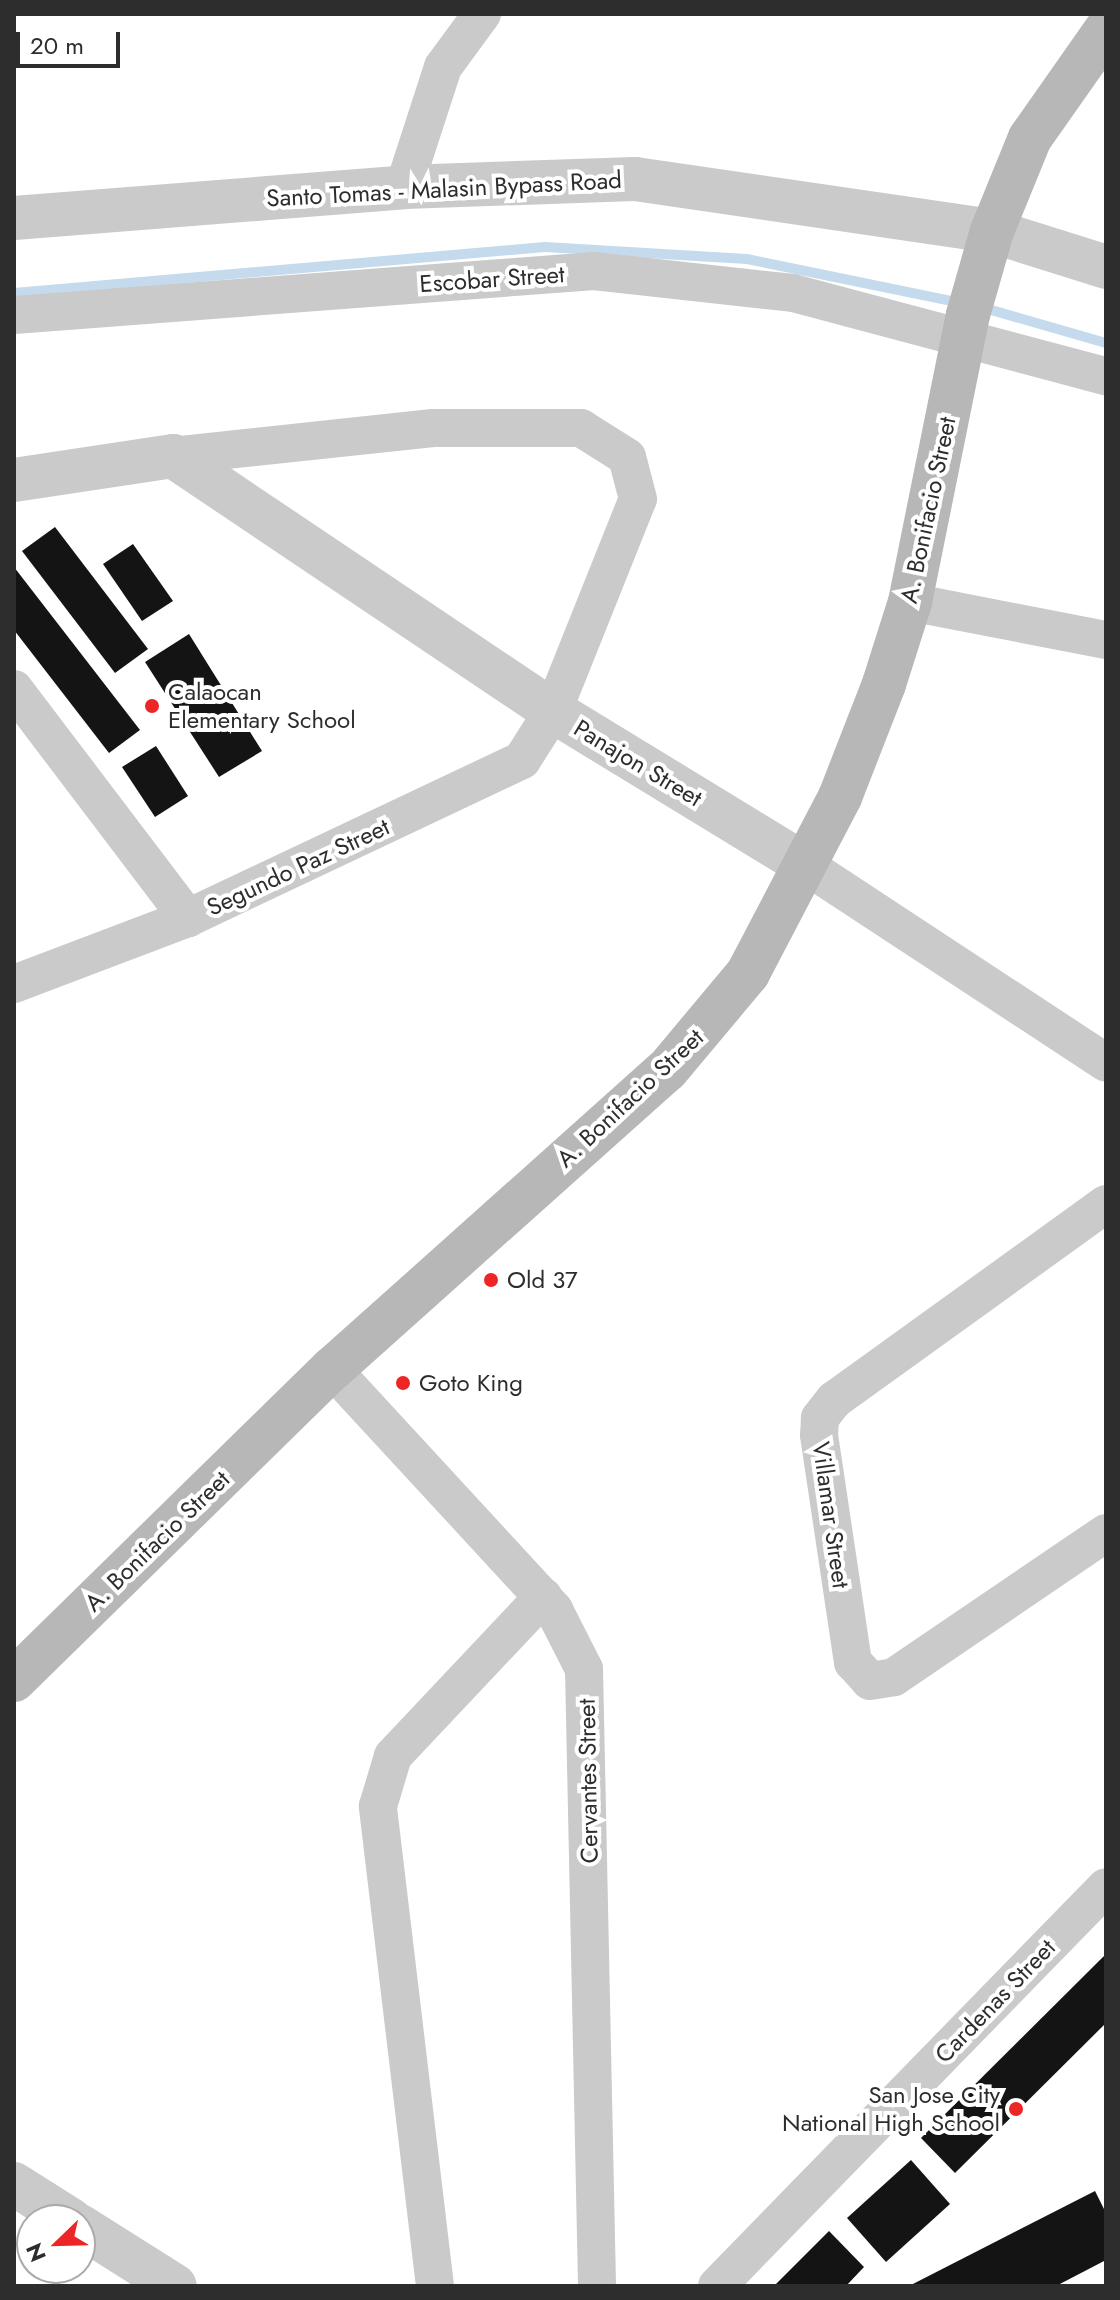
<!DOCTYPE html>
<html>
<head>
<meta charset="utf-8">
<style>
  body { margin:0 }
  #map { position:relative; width:1120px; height:2300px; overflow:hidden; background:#fff; font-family:Jost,sans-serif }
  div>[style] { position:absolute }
  .stream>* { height:10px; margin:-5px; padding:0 5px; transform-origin:5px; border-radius:5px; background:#c5dbed }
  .building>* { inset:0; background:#141414 }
  .minor>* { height:38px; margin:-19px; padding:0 19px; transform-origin:19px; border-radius:19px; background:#cacaca }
  .tertiary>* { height:44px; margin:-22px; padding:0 22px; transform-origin:22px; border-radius:22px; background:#cacaca }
  .secondary>* { height:44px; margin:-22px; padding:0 22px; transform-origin:22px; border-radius:22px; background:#b7b7b7 }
  .dots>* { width:22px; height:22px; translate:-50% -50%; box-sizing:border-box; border:4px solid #fff; border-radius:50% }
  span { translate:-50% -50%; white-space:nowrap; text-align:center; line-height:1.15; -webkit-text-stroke:8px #fff; paint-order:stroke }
  .street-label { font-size:24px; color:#2d2d2d }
  .poi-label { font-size:24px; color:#2d2d2d }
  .left { translate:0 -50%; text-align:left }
  .right { translate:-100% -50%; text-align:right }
  .frame { position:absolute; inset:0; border:16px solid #2d2d2d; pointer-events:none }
  .north { position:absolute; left:16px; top:2204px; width:80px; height:80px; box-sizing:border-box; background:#fff; border:2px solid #ababab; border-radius:50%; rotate:247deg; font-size:22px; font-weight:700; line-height:32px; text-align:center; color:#2d2d2d }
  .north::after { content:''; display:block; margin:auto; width:28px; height:36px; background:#ee2527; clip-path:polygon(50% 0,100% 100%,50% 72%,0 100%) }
  .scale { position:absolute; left:16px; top:32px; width:104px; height:36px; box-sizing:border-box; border:4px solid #2d2d2d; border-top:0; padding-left:10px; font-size:24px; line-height:28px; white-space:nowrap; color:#2d2d2d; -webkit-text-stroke:6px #fff; paint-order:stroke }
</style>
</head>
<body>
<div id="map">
  <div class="stream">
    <div style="left:14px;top:293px;width:533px;rotate:-4.95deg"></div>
    <div style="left:545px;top:247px;width:202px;rotate:3.4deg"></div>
    <div style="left:747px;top:259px;width:218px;rotate:11.6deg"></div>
    <div style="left:981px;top:307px;width:130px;rotate:16.1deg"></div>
  </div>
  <div class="building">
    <div style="clip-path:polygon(55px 527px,148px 649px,115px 673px,22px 551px)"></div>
    <div style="clip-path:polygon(133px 544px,173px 601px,142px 621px,103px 564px)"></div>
    <div style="clip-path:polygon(14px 567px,140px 730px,109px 753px,14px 630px)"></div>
    <div style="clip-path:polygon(189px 634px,262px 751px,219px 777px,145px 662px)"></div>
    <div style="clip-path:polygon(156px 746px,188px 796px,155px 817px,122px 767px)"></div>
    <div style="clip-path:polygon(1106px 1954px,1106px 2023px,955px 2173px,921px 2138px)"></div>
    <div style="clip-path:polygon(911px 2160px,950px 2204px,886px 2262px,847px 2218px)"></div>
    <div style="clip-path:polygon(1095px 2191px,1106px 2213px,1106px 2260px,1056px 2286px,909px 2286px)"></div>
    <div style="clip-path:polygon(829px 2231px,864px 2267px,846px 2286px,774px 2286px)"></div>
  </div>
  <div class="minor">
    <div style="left:404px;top:187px;width:126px;rotate:-72deg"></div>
    <div style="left:443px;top:67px;width:66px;rotate:-53.7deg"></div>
    <div style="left:14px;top:315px;width:582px;rotate:-4.34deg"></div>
    <div style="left:594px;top:271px;width:200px;rotate:6.3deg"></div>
    <div style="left:793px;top:293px;width:324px;rotate:14.9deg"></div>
    <div style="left:910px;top:602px;width:200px;rotate:11deg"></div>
    <div style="left:14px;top:689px;width:288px;rotate:52.8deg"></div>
    <div style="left:805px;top:865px;width:360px;rotate:33.3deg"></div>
    <div style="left:14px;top:984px;width:186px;rotate:-20.8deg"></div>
    <div style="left:188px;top:918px;width:369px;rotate:-25.3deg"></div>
    <div style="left:522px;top:760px;width:58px;rotate:-57.7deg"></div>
    <div style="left:553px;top:711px;width:228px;rotate:-68.2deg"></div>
    <div style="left:638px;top:499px;width:43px;rotate:-104.7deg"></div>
    <div style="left:627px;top:457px;width:54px;rotate:-147.8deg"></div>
    <div style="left:581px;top:428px;width:148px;rotate:180deg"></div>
    <div style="left:433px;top:428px;width:262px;rotate:173.9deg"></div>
    <div style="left:1106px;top:1204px;width:335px;rotate:144.2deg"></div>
    <div style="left:834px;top:1400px;width:23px;rotate:128deg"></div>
    <div style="left:820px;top:1418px;width:17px;rotate:93deg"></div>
    <div style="left:819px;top:1435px;width:230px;rotate:81.5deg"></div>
    <div style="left:853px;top:1662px;width:25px;rotate:48deg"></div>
    <div style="left:870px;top:1681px;width:24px;rotate:-9deg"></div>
    <div style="left:894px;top:1677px;width:256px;rotate:-34.2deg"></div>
    <div style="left:332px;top:1369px;width:328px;rotate:47.3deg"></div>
    <div style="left:554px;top:1610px;width:66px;rotate:63deg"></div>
    <div style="left:584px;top:1669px;width:617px;rotate:88.79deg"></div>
    <div style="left:435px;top:2286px;width:483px;rotate:-96.8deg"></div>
    <div style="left:378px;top:1806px;width:52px;rotate:-73.3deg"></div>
    <div style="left:393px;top:1756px;width:219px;rotate:-46.7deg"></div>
    <div style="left:717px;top:2286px;width:557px;rotate:-45.73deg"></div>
  </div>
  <div class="tertiary">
    <div style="left:14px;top:218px;width:391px;rotate:-4.5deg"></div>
    <div style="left:404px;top:187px;width:231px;rotate:-2deg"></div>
    <div style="left:635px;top:179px;width:361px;rotate:8.3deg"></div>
    <div style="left:992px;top:231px;width:120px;rotate:17.5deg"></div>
    <div style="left:14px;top:480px;width:161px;rotate:-8.6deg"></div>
    <div style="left:173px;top:456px;width:458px;rotate:33.9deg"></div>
    <div style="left:553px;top:711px;width:295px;rotate:31.4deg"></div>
    <div style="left:14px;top:2184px;width:67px;rotate:32.3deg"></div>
    <div style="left:80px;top:2226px;width:112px;rotate:32.3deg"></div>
  </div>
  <div class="secondary">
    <div style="left:14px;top:1680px;width:445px;rotate:-44.4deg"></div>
    <div style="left:332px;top:1369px;width:449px;rotate:-41.8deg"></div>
    <div style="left:667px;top:1070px;width:126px;rotate:-50.1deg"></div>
    <div style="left:748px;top:973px;width:199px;rotate:-62.4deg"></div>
    <div style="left:840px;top:797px;width:121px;rotate:-68.7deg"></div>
    <div style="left:884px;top:684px;width:86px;rotate:-72.4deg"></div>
    <div style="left:910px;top:602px;width:293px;rotate:-78.6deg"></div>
    <div style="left:968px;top:315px;width:87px;rotate:-74.1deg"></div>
    <div style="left:992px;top:231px;width:100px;rotate:-67.8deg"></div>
    <div style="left:1030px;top:138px;width:132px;rotate:-54.9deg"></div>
  </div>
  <div class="dots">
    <div style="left:152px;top:706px;background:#ee2527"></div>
    <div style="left:491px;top:1280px;background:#ee2527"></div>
    <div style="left:403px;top:1383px;background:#ee2527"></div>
    <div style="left:1016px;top:2109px;background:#ee2527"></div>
  </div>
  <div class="street-label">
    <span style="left:444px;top:189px;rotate:-3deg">Santo Tomas - Malasin Bypass Road</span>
    <span style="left:492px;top:279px;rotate:-4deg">Escobar Street</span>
    <span style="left:928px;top:510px;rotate:-78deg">A. Bonifacio Street</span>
    <span style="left:638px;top:763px;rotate:31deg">Panajon Street</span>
    <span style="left:298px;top:867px;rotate:-25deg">Segundo Paz Street</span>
    <span style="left:630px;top:1098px;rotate:-43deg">A. Bonifacio Street</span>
    <span style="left:831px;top:1515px;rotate:82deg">Villamar Street</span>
    <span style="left:157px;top:1541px;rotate:-44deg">A. Bonifacio Street</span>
    <span style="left:588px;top:1781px;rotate:-91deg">Cervantes Street</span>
    <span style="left:995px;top:2001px;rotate:-46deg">Cardenas Street</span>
  </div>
  <div class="poi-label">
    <span class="left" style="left:168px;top:706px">Calaocan<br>Elementary School</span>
    <span class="left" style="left:507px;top:1280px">Old 37</span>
    <span class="left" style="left:419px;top:1383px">Goto King</span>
    <span class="right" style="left:1000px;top:2109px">San Jose City<br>National High School</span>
  </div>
  <div class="frame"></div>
  <div class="north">N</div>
  <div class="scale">20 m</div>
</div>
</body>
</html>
